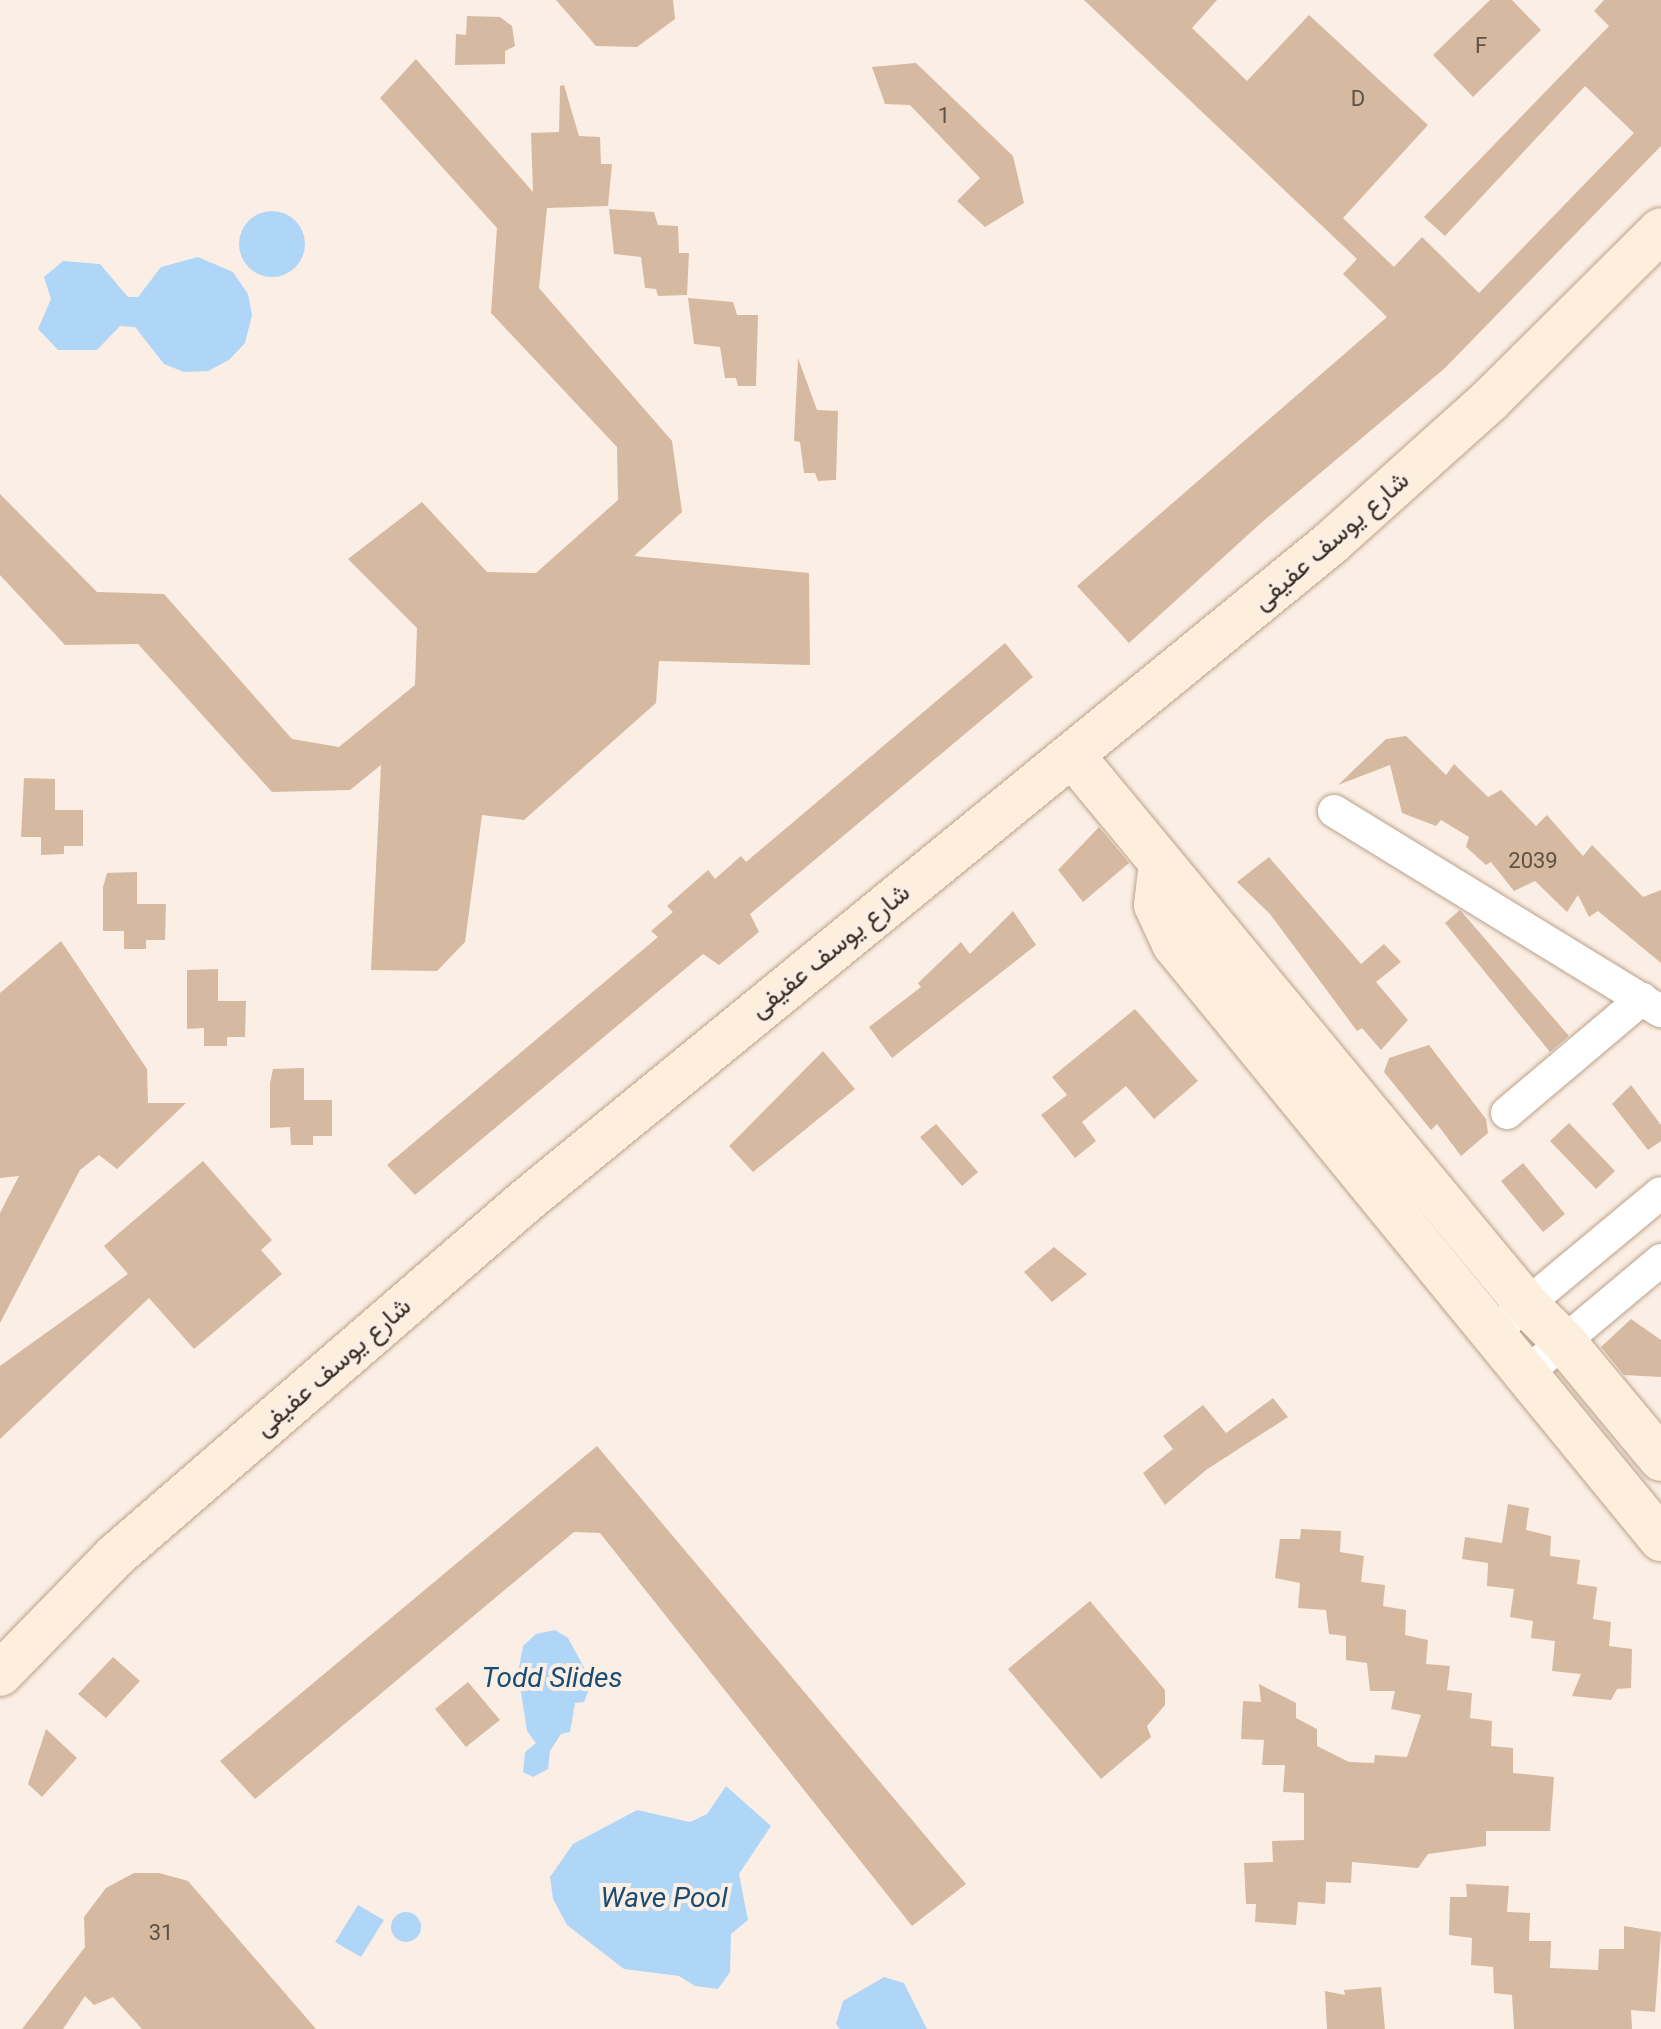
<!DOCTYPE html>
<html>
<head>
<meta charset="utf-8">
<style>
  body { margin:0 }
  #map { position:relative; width:1661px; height:2029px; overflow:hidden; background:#fbefe5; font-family:Roboto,Vazirmatn,sans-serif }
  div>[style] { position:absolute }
  .water>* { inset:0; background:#b0d6f7 }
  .round { border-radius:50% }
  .building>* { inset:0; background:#d5b9a1 }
  .roads { filter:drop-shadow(0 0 2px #bca18a) drop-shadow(0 0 2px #bca18a) }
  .street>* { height:32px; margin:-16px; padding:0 16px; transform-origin:16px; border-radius:16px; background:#fff }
  .secondary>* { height:44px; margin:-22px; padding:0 22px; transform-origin:22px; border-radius:22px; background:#feeedc }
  span { translate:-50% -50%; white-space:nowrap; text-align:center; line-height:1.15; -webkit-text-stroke:8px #fbefe5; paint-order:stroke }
  .number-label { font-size:22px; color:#5f5143 }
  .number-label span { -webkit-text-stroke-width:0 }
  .street-label { font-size:26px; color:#382e24 }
  .water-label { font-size:28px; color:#194c73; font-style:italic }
</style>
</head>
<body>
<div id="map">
  <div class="water">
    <div class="round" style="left:239px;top:211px;width:66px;height:66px"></div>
    <div style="clip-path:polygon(198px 257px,233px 272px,248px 294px,252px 315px,245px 343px,229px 360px,208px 371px,184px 372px,164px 364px,135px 327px,120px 326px,97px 350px,58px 350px,38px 329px,51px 299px,44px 277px,63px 261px,100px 264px,128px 297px,138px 297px,161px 267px)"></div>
    <div style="clip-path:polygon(555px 1630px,568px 1638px,592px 1682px,584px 1702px,575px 1703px,570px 1732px,561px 1734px,550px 1751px,548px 1769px,533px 1777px,523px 1772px,525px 1752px,536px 1743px,527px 1731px,518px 1673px,523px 1646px,536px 1634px)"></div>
    <div style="clip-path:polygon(726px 1786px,771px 1826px,739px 1874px,748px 1920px,731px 1934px,730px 1972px,718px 1989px,695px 1986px,679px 1976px,624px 1969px,567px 1925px,553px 1899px,550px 1877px,573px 1844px,637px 1810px,690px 1822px,707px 1814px)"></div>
    <div style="clip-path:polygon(358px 1905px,384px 1920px,361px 1957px,335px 1942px)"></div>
    <div class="round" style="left:391px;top:1912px;width:30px;height:30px"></div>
    <div style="clip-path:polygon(884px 1977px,904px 1983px,927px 2029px,840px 2029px,836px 2024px,843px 2001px)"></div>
  </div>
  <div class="building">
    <div style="clip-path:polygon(556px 0,673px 0,675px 19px,637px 47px,596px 46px)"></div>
    <div style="clip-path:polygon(1084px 0,1217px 0,1192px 28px,1247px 81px,1309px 15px,1428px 125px,1343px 218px,1394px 267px,1422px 237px,1479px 293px,1634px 133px,1585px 86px,1445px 236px,1424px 217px,1609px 26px,1594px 11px,1604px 0,1661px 0,1661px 146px,1445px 368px,1261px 523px,1129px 643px,1077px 586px,1387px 317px,1343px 274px,1357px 259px)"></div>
    <div style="clip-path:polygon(1490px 0,1512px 0,1541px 30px,1473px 97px,1433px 55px)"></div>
    <div style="clip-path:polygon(467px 16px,500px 17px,512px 26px,515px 46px,505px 51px,505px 64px,455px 65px,456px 34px,466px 35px)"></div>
    <div style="clip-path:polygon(416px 59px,533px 192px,531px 133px,559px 132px,560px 86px,564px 85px,579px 136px,600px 137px,601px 164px,612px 164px,608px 206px,547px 208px,539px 288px,672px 441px,682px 512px,634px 556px,809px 573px,810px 665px,659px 661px,656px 703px,524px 820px,482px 815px,465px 942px,437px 971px,371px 970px,381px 765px,350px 790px,272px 792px,138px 644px,65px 645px,0 575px,0 494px,97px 592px,164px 594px,292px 739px,339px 747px,415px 685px,417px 628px,348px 559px,422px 502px,487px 572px,536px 573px,618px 500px,617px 447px,491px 313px,497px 228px,380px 98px)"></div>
    <div style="clip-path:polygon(916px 63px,1013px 156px,1024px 203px,985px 227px,957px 201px,980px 178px,910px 105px,885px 104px,872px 67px)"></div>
    <div style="clip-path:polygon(609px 209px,654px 212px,658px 225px,678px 226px,679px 253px,689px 253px,687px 295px,658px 296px,656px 289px,645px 288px,641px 257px,614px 254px)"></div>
    <div style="clip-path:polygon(688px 298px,733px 302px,737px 315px,758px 315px,756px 386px,738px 386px,736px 378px,725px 378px,720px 347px,694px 344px)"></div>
    <div style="clip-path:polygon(798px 358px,817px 410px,838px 411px,836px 480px,818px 481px,815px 473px,804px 473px,800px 442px,794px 441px)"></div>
    <div style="clip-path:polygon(1005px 643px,1033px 677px,750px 914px,759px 932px,719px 965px,703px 954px,415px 1195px,387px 1165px,658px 937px,651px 931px,673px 912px,667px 906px,708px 870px,715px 879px,741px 856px,746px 862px)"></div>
    <div style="clip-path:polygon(1406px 736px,1446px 775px,1454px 764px,1488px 797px,1501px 790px,1536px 826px,1547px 815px,1583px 856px,1592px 845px,1643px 897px,1661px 890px,1661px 963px,1598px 911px,1589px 917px,1578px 895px,1567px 912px,1535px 881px,1514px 891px,1491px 862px,1486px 865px,1466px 847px,1469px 837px,1441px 820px,1436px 826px,1402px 813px,1390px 765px,1338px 785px,1386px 739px)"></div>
    <div style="clip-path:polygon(24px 778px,55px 779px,55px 810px,83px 810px,83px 846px,64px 846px,64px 854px,41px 855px,41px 837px,21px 837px)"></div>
    <div style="clip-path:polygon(1099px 827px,1129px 863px,1083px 902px,1058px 870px)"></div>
    <div style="clip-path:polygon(1269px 857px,1361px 964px,1384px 944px,1401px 962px,1376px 982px,1408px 1020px,1381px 1050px,1362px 1028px,1357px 1031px,1270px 914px,1237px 882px)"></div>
    <div style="clip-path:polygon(137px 872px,137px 904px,166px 904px,165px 940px,146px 940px,146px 949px,124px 949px,124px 931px,103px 931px,103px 887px,107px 873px)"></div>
    <div style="clip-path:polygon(1460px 910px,1569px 1036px,1550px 1052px,1445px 923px)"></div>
    <div style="clip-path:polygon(1013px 911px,1036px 945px,892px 1058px,869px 1027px,921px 987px,918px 983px,961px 942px,970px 954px)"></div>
    <div style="clip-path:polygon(61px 941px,147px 1069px,148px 1103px,186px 1103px,117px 1169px,99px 1155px,80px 1170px,0 1323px,0 1213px,19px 1176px,0 1178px,0 993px)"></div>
    <div style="clip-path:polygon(218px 969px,218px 1001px,246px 1001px,245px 1037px,227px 1037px,227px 1046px,204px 1046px,204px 1028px,187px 1029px,187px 970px)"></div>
    <div style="clip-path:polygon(1135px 1009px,1198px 1081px,1154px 1119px,1126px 1086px,1082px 1122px,1096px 1141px,1075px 1158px,1041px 1115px,1067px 1095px,1052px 1077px)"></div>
    <div style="clip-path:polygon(1429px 1045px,1486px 1119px,1488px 1133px,1461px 1156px,1437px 1124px,1431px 1130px,1384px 1072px,1389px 1058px)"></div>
    <div style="clip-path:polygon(823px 1051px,855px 1089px,753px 1172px,729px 1146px)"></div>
    <div style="clip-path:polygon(304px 1068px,304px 1100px,332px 1100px,332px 1136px,313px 1136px,313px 1145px,291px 1145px,290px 1127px,270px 1128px,270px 1083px,273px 1069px)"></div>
    <div style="clip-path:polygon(1631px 1085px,1661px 1125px,1661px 1141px,1648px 1150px,1612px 1104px)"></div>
    <div style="clip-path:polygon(1569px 1123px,1615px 1171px,1596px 1189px,1550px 1141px)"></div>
    <div style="clip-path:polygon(936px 1124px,978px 1172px,962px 1186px,920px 1137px)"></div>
    <div style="clip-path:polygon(203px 1161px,272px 1240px,261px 1250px,282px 1274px,194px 1349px,149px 1298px,0 1439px,0 1366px,128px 1274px,104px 1246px)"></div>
    <div style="clip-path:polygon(1523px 1163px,1565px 1214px,1543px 1232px,1501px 1181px)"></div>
    <div style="clip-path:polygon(1054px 1247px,1087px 1274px,1052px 1302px,1024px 1272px)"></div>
    <div style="clip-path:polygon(1631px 1319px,1661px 1340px,1661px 1377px,1624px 1375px,1601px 1347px)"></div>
    <div style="clip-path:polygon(1273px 1398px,1288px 1417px,1206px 1470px,1165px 1505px,1143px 1473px,1173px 1449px,1163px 1436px,1203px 1405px,1226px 1433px)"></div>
    <div style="clip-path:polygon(597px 1446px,966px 1884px,912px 1926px,600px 1533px,574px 1532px,255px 1799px,220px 1761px)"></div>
    <div style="clip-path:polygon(1508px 1504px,1529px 1508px,1526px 1530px,1551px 1536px,1550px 1556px,1580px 1560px,1577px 1584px,1597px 1587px,1593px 1619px,1611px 1622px,1609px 1646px,1632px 1649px,1631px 1688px,1617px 1689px,1611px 1700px,1572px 1696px,1581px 1674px,1552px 1671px,1555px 1641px,1531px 1638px,1533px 1621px,1510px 1617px,1514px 1589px,1487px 1586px,1488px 1563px,1462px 1559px,1465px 1537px,1502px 1543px)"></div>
    <div style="clip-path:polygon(1301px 1529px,1341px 1531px,1340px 1552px,1364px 1556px,1361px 1582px,1385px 1585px,1383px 1606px,1406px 1610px,1405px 1635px,1428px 1640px,1426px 1664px,1450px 1666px,1447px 1690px,1472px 1693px,1470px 1718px,1492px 1721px,1491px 1746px,1513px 1748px,1513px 1773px,1554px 1777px,1550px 1831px,1486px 1831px,1486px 1846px,1428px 1854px,1418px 1868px,1352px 1862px,1351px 1883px,1326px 1882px,1325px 1904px,1298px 1902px,1296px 1925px,1255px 1922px,1256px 1904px,1246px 1904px,1244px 1863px,1273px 1862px,1272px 1841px,1304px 1840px,1304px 1793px,1283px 1792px,1285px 1765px,1262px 1765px,1264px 1740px,1241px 1739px,1243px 1701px,1261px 1702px,1259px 1684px,1296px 1703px,1296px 1718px,1317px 1729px,1317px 1746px,1349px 1762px,1374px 1763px,1375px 1755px,1407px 1757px,1421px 1715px,1391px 1709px,1395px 1691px,1370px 1691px,1367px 1663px,1346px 1660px,1346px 1636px,1329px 1634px,1326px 1610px,1298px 1608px,1300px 1583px,1275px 1578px,1280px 1539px,1300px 1539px)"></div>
    <div style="clip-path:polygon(1090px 1601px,1165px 1690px,1165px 1705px,1147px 1726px,1151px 1737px,1101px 1779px,1008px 1669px)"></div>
    <div style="clip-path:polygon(113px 1657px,140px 1681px,106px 1718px,78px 1694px)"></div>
    <div style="clip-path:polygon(468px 1682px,500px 1720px,466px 1747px,435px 1709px)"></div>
    <div style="clip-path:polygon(46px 1729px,77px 1758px,42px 1797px,28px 1784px)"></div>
    <div style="clip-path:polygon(134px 1873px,159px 1873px,188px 1881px,316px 2029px,142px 2029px,113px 1997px,94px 2005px,85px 1996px,63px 2029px,22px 2029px,85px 1947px,84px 1917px,106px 1888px)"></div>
    <div style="clip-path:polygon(1466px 1884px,1509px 1886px,1507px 1912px,1530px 1913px,1529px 1941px,1551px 1941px,1550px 1968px,1598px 1970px,1599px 1949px,1624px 1949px,1624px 1926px,1661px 1932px,1655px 2012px,1631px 2010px,1632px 2029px,1514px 2029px,1512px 1995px,1494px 1993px,1493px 1967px,1471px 1965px,1472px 1938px,1449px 1935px,1450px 1897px,1467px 1897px)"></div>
    <div style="clip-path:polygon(1381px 1987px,1385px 2029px,1327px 2029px,1325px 1991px,1345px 1995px,1344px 1990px)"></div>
  </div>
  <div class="roads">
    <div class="street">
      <div style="left:1334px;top:811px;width:383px;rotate:31.5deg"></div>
      <div style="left:1507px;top:1113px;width:177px;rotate:-40.2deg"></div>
      <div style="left:1509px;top:1319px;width:197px;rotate:-39.7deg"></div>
      <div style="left:1524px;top:1375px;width:179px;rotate:-40deg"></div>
    </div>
    <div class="secondary">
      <div style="left:1072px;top:755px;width:714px;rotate:50.4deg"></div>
      <div style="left:1527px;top:1305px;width:52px;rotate:45deg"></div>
      <div style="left:1564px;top:1342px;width:152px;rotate:50.3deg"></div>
      <div style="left:1161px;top:863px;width:42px;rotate:96.8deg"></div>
      <div style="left:1156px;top:905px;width:43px;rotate:65.2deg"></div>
      <div style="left:1174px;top:944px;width:769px;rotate:50.7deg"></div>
      <div style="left:0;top:1674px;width:165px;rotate:-45.7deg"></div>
      <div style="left:115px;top:1556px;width:546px;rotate:-40.84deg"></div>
      <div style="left:528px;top:1199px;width:1038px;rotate:-39.25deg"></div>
      <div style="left:1332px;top:542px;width:212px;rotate:-41.9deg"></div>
      <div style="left:1490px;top:400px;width:241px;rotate:-44.8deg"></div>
    </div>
  </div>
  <div class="number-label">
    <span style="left:1481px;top:46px">F</span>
    <span style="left:1358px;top:99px">D</span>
    <span style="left:944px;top:116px">1</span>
    <span style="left:1533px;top:861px">2039</span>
    <span style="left:161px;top:1933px">31</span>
  </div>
  <div class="street-label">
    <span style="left:1331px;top:541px;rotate:-41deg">شارع يوسف عفيفى</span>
    <span style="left:830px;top:951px;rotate:-39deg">شارع يوسف عفيفى</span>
    <span style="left:333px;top:1367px;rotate:-41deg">شارع يوسف عفيفى</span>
  </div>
  <div class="water-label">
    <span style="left:552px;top:1678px">Todd Slides</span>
    <span style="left:664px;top:1898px">Wave Pool</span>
  </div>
</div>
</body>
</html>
